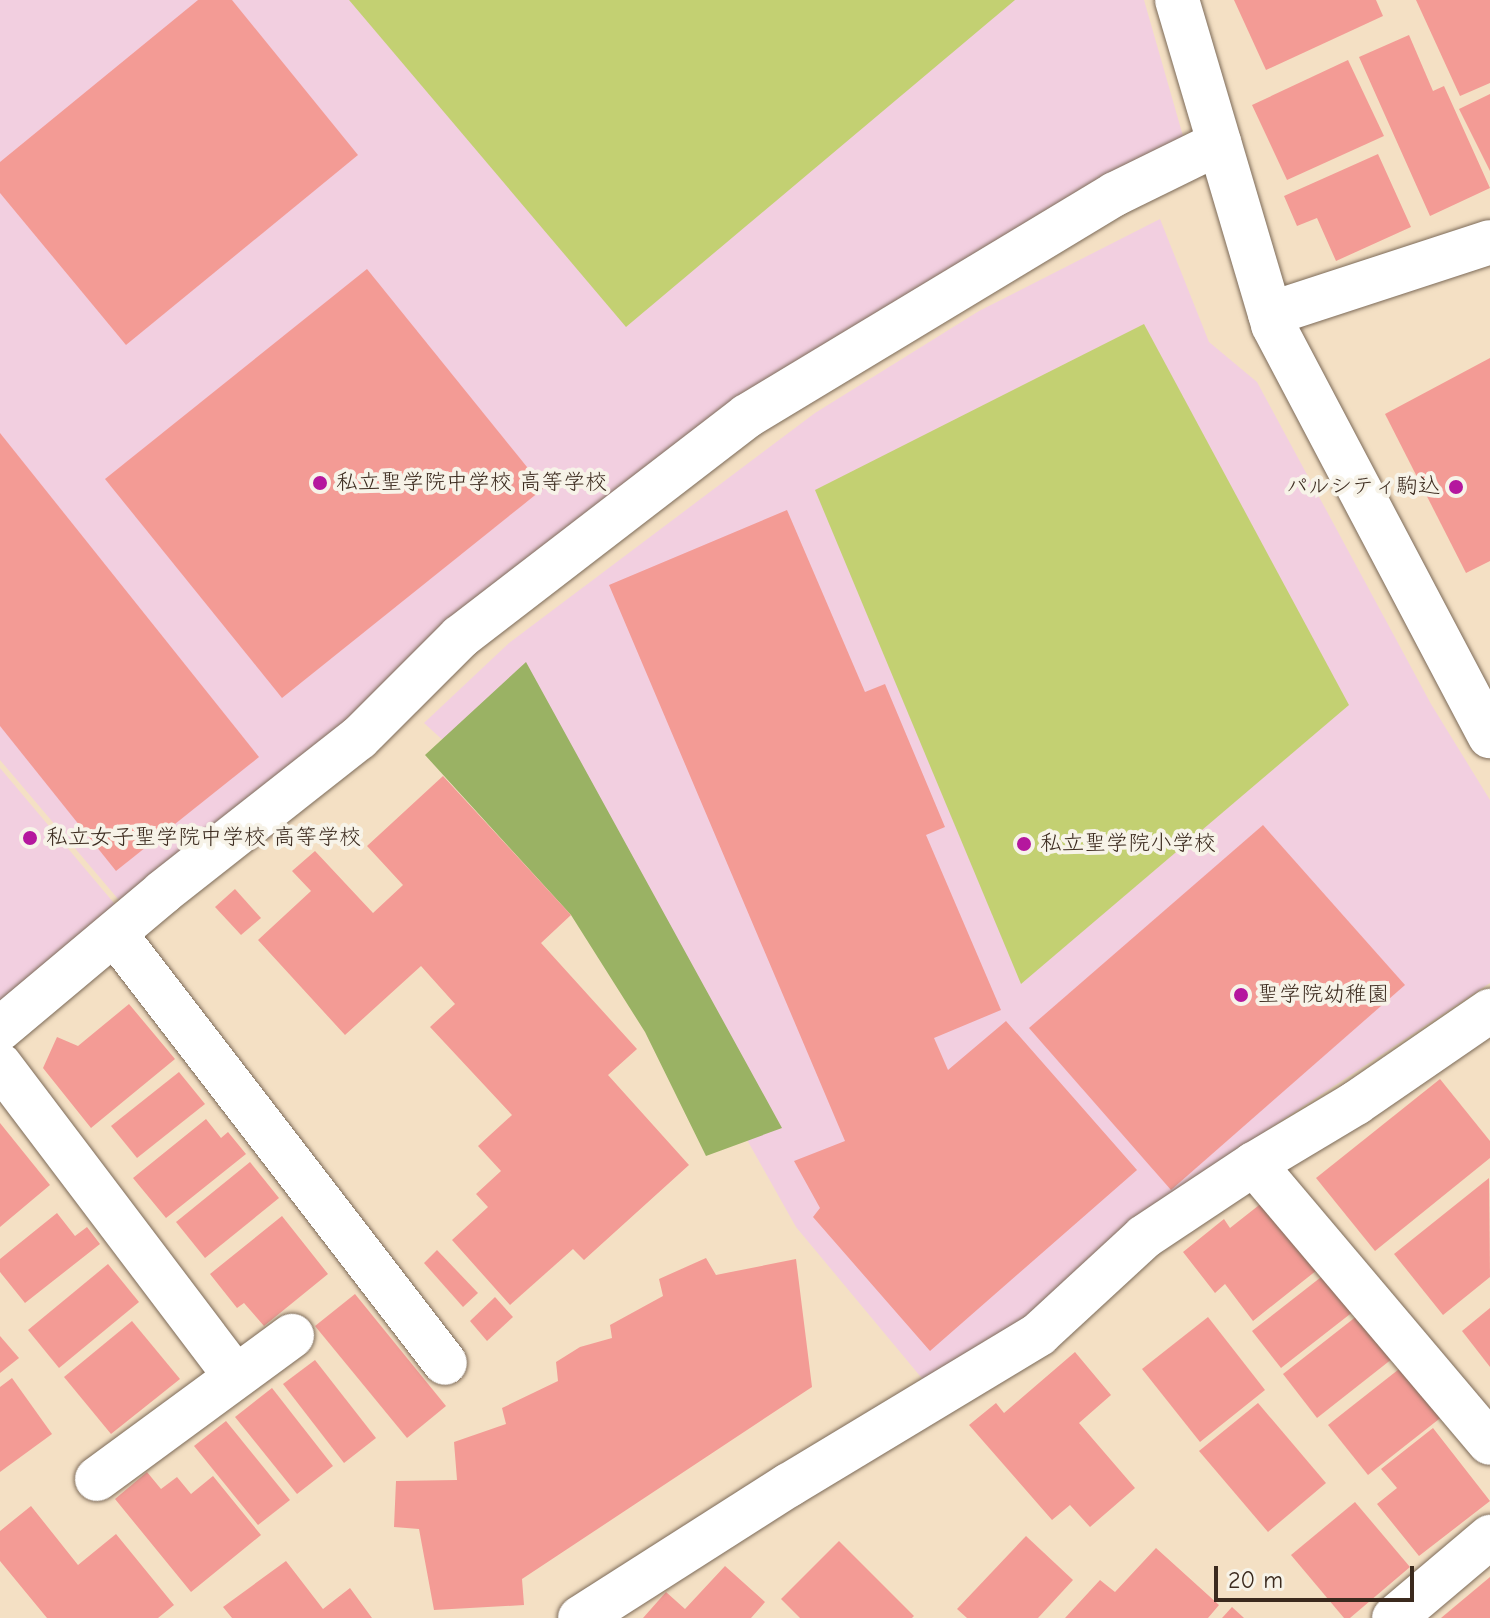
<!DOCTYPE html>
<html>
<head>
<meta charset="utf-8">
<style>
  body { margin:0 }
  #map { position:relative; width:1490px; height:1618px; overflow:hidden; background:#f4e0c4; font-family:"Comic Neue","Klee One",sans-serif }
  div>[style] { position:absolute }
  .built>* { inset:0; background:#f2cfe0 }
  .green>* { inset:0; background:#c3d072 }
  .forest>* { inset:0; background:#9ab264 }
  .building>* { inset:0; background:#f39b95 }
  .roads { filter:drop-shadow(0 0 2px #7c6a58) drop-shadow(0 0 2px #7c6a58) }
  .minor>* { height:44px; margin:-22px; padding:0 22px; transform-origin:22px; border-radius:22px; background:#fff }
  .dots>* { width:22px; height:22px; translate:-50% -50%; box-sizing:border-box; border:4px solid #f7f3e8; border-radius:50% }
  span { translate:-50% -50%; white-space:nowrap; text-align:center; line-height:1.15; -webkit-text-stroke:8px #f7f3e8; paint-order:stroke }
  .poi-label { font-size:22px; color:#3b2a1e }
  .left { translate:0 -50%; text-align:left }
  .right { translate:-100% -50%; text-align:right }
  .scale { position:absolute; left:1214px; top:1566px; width:200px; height:36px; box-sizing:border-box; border:4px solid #3b2a1e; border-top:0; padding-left:10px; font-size:24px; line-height:28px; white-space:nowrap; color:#3b2a1e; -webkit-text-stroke:6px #f7f3e8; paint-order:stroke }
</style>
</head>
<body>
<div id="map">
  <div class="built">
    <div style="clip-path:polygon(0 0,1144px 0,1185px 143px,784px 374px,124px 906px,0 760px)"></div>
    <div style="clip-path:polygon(1160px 219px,1209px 342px,1257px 382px,1431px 704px,1490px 800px,1490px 983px,1166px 1197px,1032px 1318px,925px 1382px,796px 1227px,606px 889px,424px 723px,509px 643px,815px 413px,979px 311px)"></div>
    <div style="clip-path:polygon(0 768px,119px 909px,0 1009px)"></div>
  </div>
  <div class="green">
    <div style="clip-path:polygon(349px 0,1015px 0,626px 327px)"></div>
    <div style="clip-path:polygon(1144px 324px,1349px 705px,1021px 984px,815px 490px)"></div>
  </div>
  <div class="forest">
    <div style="clip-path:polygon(526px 662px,782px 1128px,706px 1156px,645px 1032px,571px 915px,425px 755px)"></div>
  </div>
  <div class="building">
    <div style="clip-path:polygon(198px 0,232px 0,358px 155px,126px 345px,0 193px,0 162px)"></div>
    <div style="clip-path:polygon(1234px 0,1376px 0,1383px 16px,1266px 70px)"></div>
    <div style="clip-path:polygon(1416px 0,1490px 0,1490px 83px,1460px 96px)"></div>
    <div style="clip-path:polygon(1409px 35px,1433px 91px,1444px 86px,1490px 188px,1430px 216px,1359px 57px)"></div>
    <div style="clip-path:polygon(1348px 60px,1384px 136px,1287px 180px,1252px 105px)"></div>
    <div style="clip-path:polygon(1490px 94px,1490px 171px,1459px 109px)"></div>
    <div style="clip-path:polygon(1378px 154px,1411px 227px,1336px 261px,1317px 218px,1297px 226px,1284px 196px)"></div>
    <div style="clip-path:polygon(367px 269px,544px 488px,282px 698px,105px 479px)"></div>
    <div style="clip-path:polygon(1490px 358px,1490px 561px,1466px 573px,1385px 414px)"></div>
    <div style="clip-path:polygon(0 433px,259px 757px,116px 871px,0 726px)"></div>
    <div style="clip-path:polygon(787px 510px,865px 692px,885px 684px,945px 827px,926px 835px,1001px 1010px,934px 1038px,948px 1070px,1006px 1021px,1137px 1170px,930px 1351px,813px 1217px,820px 1208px,794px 1161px,845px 1141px,609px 585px)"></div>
    <div style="clip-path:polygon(443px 776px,571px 915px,541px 943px,637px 1049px,608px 1075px,689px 1165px,584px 1260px,573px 1249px,510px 1305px,452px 1240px,488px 1207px,476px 1194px,501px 1171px,478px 1146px,512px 1115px,430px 1027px,455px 1004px,421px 966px,345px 1035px,258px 940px,311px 891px,292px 871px,315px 851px,373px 913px,403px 885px,367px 846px)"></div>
    <div style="clip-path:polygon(1263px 825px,1405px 985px,1171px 1190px,1029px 1028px)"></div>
    <div style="clip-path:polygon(235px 889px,261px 918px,241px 935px,215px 907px)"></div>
    <div style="clip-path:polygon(129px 1004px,175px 1059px,91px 1128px,43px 1068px,57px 1037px,78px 1046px)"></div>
    <div style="clip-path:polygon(179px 1072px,205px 1104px,137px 1158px,111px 1126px)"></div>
    <div style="clip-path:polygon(1440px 1079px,1490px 1141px,1490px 1158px,1375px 1251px,1316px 1178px)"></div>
    <div style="clip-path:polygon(206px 1119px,221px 1138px,228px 1132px,246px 1154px,166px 1218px,133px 1178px)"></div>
    <div style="clip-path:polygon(0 1123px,50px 1185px,0 1227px)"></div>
    <div style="clip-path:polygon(250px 1162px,279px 1198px,205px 1258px,176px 1222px)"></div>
    <div style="clip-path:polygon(1489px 1178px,1490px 1277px,1443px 1315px,1394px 1254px)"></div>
    <div style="clip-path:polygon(1263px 1202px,1317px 1270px,1253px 1321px,1225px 1284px,1215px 1293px,1183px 1252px,1224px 1219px,1230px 1228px)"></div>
    <div style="clip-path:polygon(57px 1213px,75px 1236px,87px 1227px,100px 1244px,25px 1303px,0 1272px,0 1259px)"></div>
    <div style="clip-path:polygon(282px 1216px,328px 1274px,264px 1326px,244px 1303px,237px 1308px,210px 1274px)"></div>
    <div style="clip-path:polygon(437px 1250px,478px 1293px,463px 1307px,424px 1263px)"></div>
    <div style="clip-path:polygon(706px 1258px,716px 1275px,796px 1259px,812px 1387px,522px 1579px,524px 1605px,434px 1610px,419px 1529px,394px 1527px,396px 1481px,457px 1480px,454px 1442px,506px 1424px,502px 1408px,558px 1381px,556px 1362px,580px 1347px,612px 1338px,610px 1325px,663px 1296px,659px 1279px)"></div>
    <div style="clip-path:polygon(108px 1264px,139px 1302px,59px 1368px,28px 1330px)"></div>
    <div style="clip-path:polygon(1325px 1274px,1354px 1311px,1281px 1368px,1252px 1331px)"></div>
    <div style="clip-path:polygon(355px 1294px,446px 1406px,407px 1438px,315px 1326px)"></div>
    <div style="clip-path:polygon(495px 1297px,513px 1317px,487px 1341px,470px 1321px)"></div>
    <div style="clip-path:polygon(1490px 1308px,1490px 1367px,1462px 1331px)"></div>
    <div style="clip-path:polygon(1362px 1312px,1397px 1355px,1317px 1418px,1283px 1374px)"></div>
    <div style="clip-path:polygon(1208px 1317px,1265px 1390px,1200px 1442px,1142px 1369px)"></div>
    <div style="clip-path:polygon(132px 1321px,180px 1379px,111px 1434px,64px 1377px)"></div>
    <div style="clip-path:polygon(0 1336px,19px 1358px,0 1373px)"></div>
    <div style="clip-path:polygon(1075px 1352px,1111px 1395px,1079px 1423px,1135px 1488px,1090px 1527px,1070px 1505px,1052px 1520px,969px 1425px,996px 1403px,1004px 1413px)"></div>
    <div style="clip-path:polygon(315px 1360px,376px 1438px,344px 1463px,283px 1384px)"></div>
    <div style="clip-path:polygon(1408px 1362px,1448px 1412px,1368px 1475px,1328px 1425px)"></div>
    <div style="clip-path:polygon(12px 1378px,52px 1434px,0 1472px,0 1387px)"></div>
    <div style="clip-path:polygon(272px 1388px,333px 1466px,297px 1494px,235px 1417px)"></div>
    <div style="clip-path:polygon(1258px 1403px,1326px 1483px,1268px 1532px,1199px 1451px)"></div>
    <div style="clip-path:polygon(226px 1421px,290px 1500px,258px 1525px,194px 1446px)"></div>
    <div style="clip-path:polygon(1433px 1428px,1490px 1501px,1419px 1556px,1377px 1504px,1397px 1488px,1381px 1469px)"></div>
    <div style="clip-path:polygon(147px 1472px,161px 1489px,177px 1477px,191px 1494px,213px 1476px,261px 1535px,191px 1592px,115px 1499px)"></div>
    <div style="clip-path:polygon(1355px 1502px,1410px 1567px,1350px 1618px,1344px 1618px,1291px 1555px)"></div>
    <div style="clip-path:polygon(31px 1506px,78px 1565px,116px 1534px,174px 1605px,158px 1618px,47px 1618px,0 1561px,0 1531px)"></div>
    <div style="clip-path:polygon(1026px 1536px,1073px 1580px,1038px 1618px,967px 1618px,957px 1609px)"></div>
    <div style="clip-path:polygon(839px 1541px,914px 1616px,912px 1618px,800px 1618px,781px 1599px)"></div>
    <div style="clip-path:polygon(1156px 1548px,1219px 1605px,1208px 1618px,1065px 1618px,1100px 1580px,1115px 1592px)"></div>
    <div style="clip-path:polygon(286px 1561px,323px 1609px,350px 1588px,372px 1618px,232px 1618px,223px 1607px)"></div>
    <div style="clip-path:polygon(725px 1566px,765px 1602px,751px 1618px,643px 1618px,666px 1592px,685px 1609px)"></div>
    <div style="clip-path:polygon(1490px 1577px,1490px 1618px,1441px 1618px)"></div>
    <div style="clip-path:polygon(1232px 1607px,1244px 1618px,1222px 1618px)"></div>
  </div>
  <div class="roads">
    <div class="minor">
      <div style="left:1177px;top:0;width:339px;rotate:73.5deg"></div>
      <div style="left:1273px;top:325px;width:465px;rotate:62.2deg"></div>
      <div style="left:1270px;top:314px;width:231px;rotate:-18.1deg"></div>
      <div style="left:115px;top:934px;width:541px;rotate:52.43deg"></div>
      <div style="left:0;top:1029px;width:213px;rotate:-40deg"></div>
      <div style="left:163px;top:892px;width:249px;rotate:-38.2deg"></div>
      <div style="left:359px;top:738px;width:143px;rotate:-45deg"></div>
      <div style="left:460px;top:637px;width:362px;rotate:-37.6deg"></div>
      <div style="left:747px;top:416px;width:430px;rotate:-31.1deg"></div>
      <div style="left:1115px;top:194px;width:116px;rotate:-26.1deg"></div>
      <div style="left:0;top:1065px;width:390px;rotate:52.9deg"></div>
      <div style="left:1254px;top:1164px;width:365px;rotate:49.8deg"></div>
      <div style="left:97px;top:1479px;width:242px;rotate:-36.3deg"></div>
      <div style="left:580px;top:1618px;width:248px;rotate:-32.5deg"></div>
      <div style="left:789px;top:1485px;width:292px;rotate:-31.1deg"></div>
      <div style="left:1039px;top:1334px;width:143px;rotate:-42.7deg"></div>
      <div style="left:1144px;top:1237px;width:132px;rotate:-33.6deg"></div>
      <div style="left:1254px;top:1164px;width:119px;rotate:-30.9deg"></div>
      <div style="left:1356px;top:1103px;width:163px;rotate:-34.5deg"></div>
      <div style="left:1394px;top:1618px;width:126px;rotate:-40.2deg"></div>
    </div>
  </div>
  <div class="dots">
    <div style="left:320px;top:483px;background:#b5179e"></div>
    <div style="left:1456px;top:487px;background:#b5179e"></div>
    <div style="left:30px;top:838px;background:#b5179e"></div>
    <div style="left:1024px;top:844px;background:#b5179e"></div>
    <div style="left:1241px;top:995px;background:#b5179e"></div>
  </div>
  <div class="poi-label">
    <span class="left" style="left:336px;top:483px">私立聖学院中学校 高等学校</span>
    <span class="right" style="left:1440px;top:487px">パルシティ駒込</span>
    <span class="left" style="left:46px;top:838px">私立女子聖学院中学校 高等学校</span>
    <span class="left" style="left:1040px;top:844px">私立聖学院小学校</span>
    <span class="left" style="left:1257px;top:995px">聖学院幼稚園</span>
  </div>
  <div class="scale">20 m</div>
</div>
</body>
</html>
